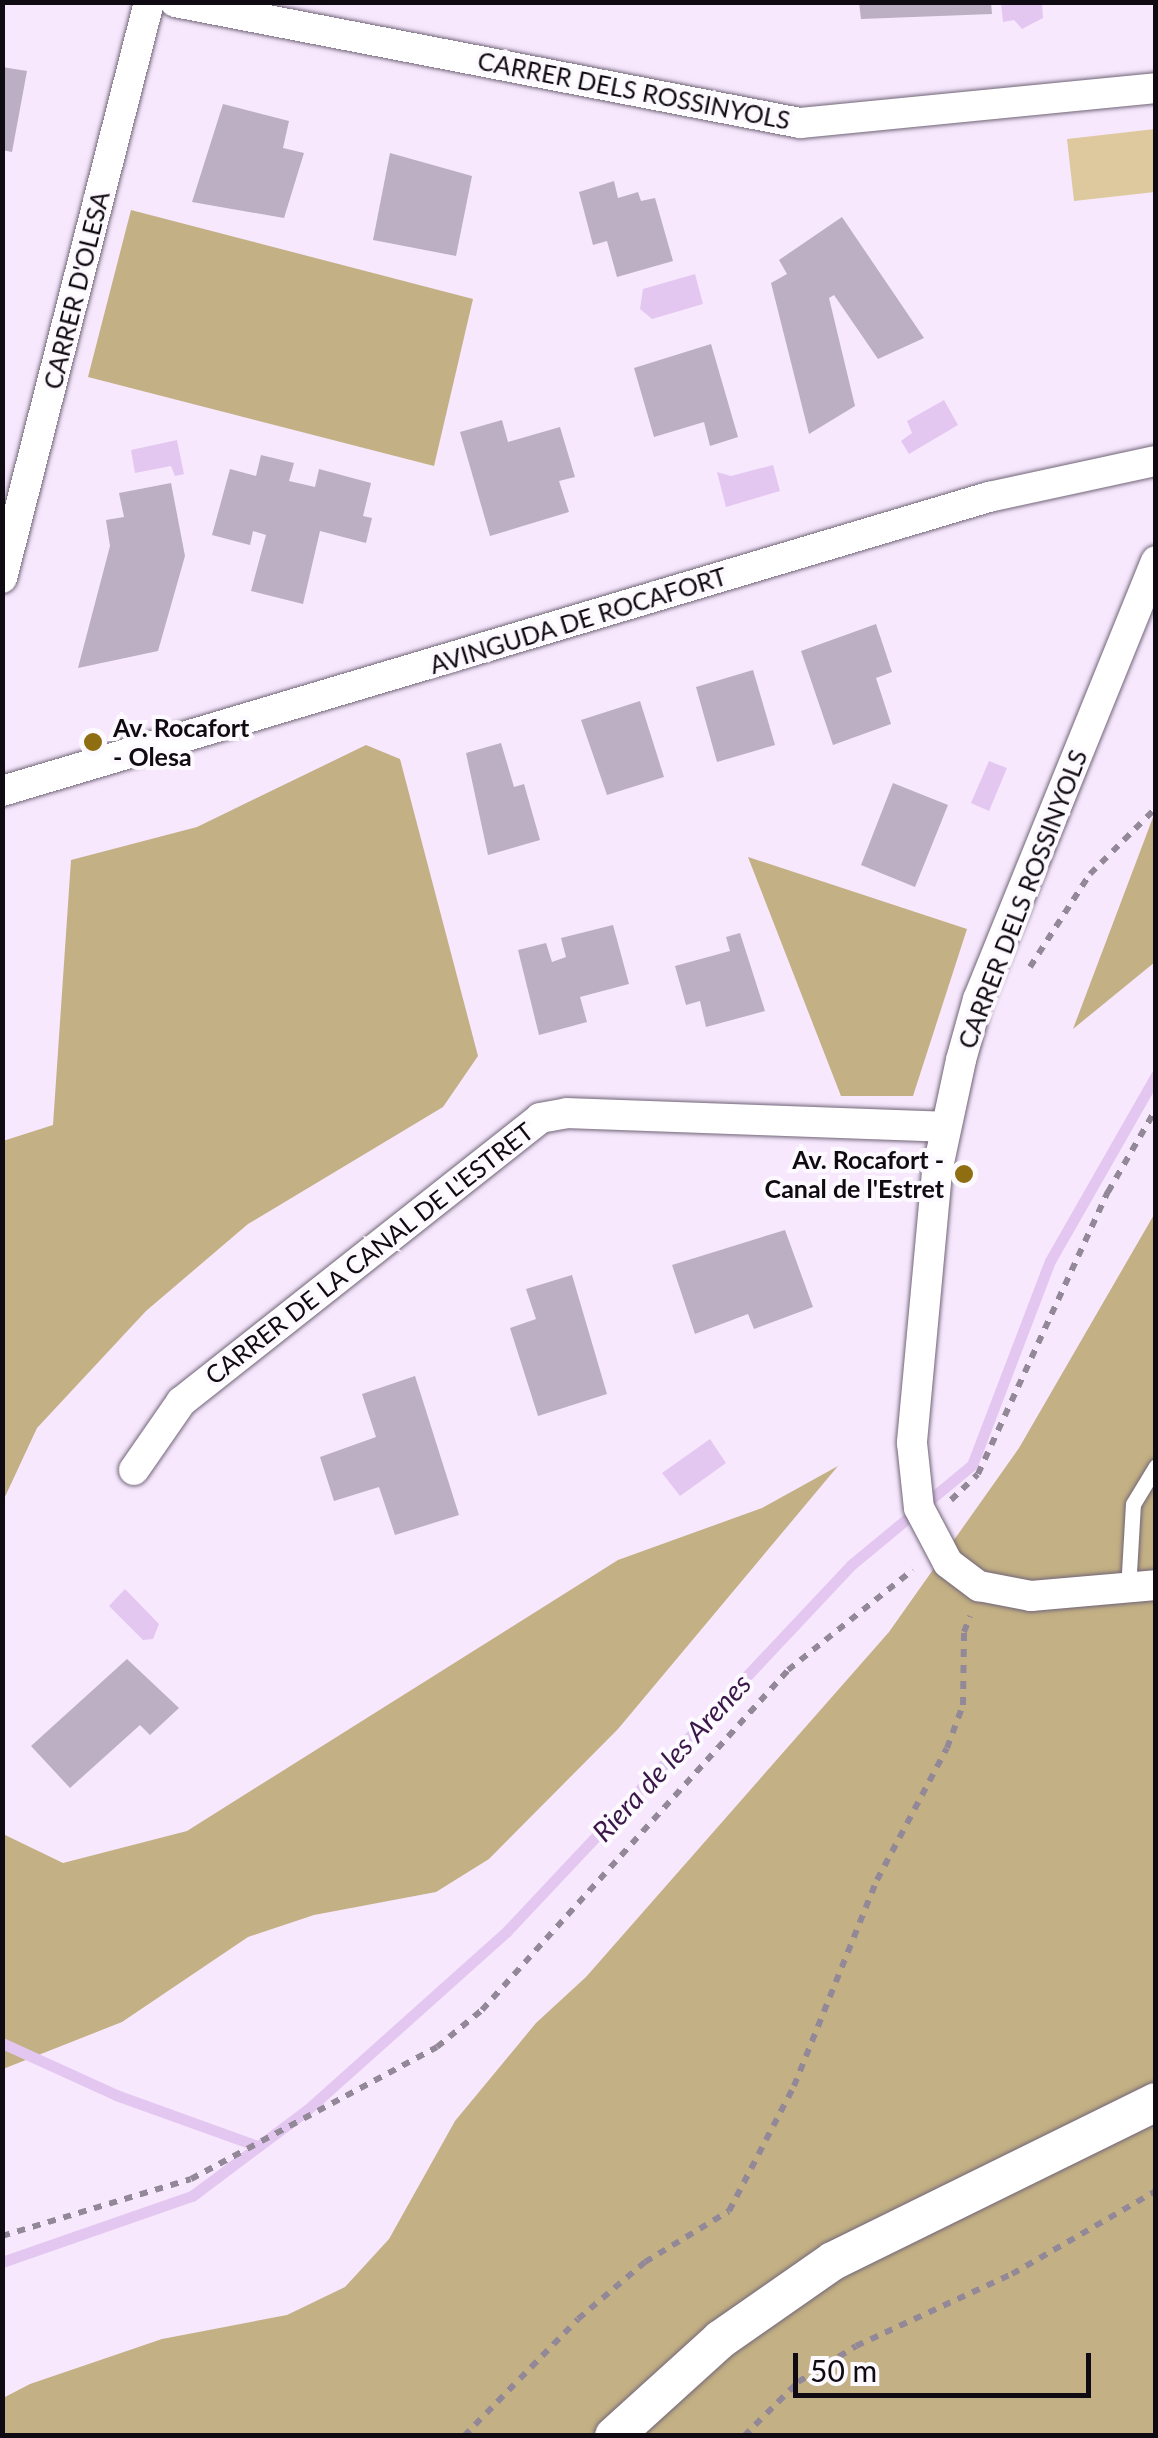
<!DOCTYPE html>
<html>
<head>
<meta charset="utf-8">
<style>
  body { margin:0 }
  #map { position:relative; width:1158px; height:2438px; overflow:hidden; background:#f7e8fe; font-family:Lato,sans-serif }
  div>[style] { position:absolute }
  .green>* { inset:0; background:#ddc99d }
  .forest>* { inset:0; background:#c3b084 }
  .water>* { inset:0; background:#e3c7f0 }
  .stream>* { height:11px; margin:-5.5px; padding:0 5.5px; transform-origin:5.5px; border-radius:5.5px; background:#e3c7f0 }
  .building>* { inset:0; background:#bcaec3 }
  .path>* { height:6px; margin-top:-3px; transform-origin:0; background:repeating-linear-gradient(90deg,#928897 0 8px,transparent 0 16px) }
  .roads { filter:drop-shadow(0 0 2px #716577) drop-shadow(0 0 2px #716577) }
  .service>* { height:15px; margin:-7.5px; padding:0 7.5px; transform-origin:7.5px; border-radius:7.5px; background:#fff }
  .minor>* { height:30px; margin:-15px; padding:0 15px; transform-origin:15px; border-radius:15px; background:#fff }
  .tertiary>* { height:38px; margin:-19px; padding:0 19px; transform-origin:19px; border-radius:19px; background:#fff }
  .dots>* { width:28px; height:28px; translate:-50% -50%; box-sizing:border-box; border:5px solid #fdfaff; border-radius:50% }
  span { translate:-50% -50%; white-space:nowrap; text-align:center; line-height:1.15; -webkit-text-stroke:8px #fdfaff; paint-order:stroke }
  .street-label { font-size:25px; color:#100b12 }
  .poi-label { font-size:25px; color:#100b12; font-weight:700 }
  .left { translate:0 -50%; text-align:left }
  .right { translate:-100% -50%; text-align:right }
  .water-label { font-size:28px; color:#3a1748; font-style:italic }
  .frame { position:absolute; inset:0; border:5px solid #100b12; pointer-events:none }
  .scale { position:absolute; left:793px; top:2353px; width:298px; height:45px; box-sizing:border-box; border:5px solid #100b12; border-top:0; padding-left:12px; font-size:30px; line-height:35px; white-space:nowrap; color:#100b12; -webkit-text-stroke:8px #fdfaff; paint-order:stroke }
</style>
</head>
<body>
<div id="map">
  <div class="green">
    <div style="clip-path:polygon(1155px 129px,1155px 192px,1074px 201px,1067px 139px)"></div>
  </div>
  <div class="forest">
    <div style="clip-path:polygon(131px 210px,473px 299px,434px 466px,88px 377px)"></div>
    <div style="clip-path:polygon(366px 745px,400px 759px,478px 1056px,443px 1107px,248px 1224px,146px 1311px,37px 1428px,3px 1501px,3px 1141px,53px 1125px,71px 860px,197px 827px)"></div>
    <div style="clip-path:polygon(1155px 812px,1155px 962px,1073px 1029px)"></div>
    <div style="clip-path:polygon(748px 857px,967px 929px,913px 1096px,841px 1096px)"></div>
    <div style="clip-path:polygon(1155px 1213px,1155px 2435px,3px 2436px,3px 2398px,30px 2384px,162px 2339px,287px 2315px,345px 2287px,389px 2239px,455px 2121px,536px 2023px,586px 1977px,889px 1632px,1019px 1448px)"></div>
    <div style="clip-path:polygon(838px 1466px,618px 1729px,489px 1859px,436px 1892px,314px 1915px,248px 1937px,122px 2022px,3px 2069px,3px 1834px,63px 1863px,187px 1831px,618px 1560px,762px 1508px)"></div>
  </div>
  <div class="water">
    <div style="clip-path:polygon(1001px 3px,1042px 3px,1043px 18px,1022px 29px,1014px 20px,1003px 22px)"></div>
    <div style="clip-path:polygon(695px 274px,703px 304px,652px 319px,640px 309px,643px 289px)"></div>
    <div style="clip-path:polygon(944px 400px,958px 425px,909px 454px,901px 441px,912px 433px,907px 421px)"></div>
    <div style="clip-path:polygon(177px 440px,184px 474px,175px 476px,171px 466px,135px 473px,131px 450px)"></div>
    <div style="clip-path:polygon(773px 465px,780px 491px,726px 507px,717px 472px,731px 476px)"></div>
    <div style="clip-path:polygon(989px 761px,1007px 768px,989px 811px,971px 803px)"></div>
    <div style="clip-path:polygon(710px 1439px,726px 1463px,680px 1496px,662px 1473px)"></div>
    <div style="clip-path:polygon(125px 1589px,159px 1624px,153px 1639px,143px 1640px,109px 1606px)"></div>
  </div>
  <div class="stream">
    <div style="left:2px;top:2043px;width:125px;rotate:24.5deg"></div>
    <div style="left:116px;top:2095px;width:151px;rotate:19.8deg"></div>
    <div style="left:2px;top:2262px;width:201px;rotate:-19.2deg"></div>
    <div style="left:192px;top:2196px;width:144px;rotate:-36.8deg"></div>
    <div style="left:307px;top:2110px;width:268px;rotate:-41.8deg"></div>
    <div style="left:507px;top:1931px;width:502px;rotate:-46.77deg"></div>
    <div style="left:851px;top:1565px;width:157px;rotate:-39.6deg"></div>
    <div style="left:972px;top:1465px;width:218px;rotate:-69.1deg"></div>
    <div style="left:1050px;top:1261px;width:214px;rotate:-60.3deg"></div>
  </div>
  <div class="building">
    <div style="clip-path:polygon(859px 2px,991px 2px,992px 14px,861px 19px)"></div>
    <div style="clip-path:polygon(2px 67px,27px 71px,12px 152px,2px 150px)"></div>
    <div style="clip-path:polygon(223px 104px,289px 121px,283px 148px,304px 153px,284px 218px,192px 202px)"></div>
    <div style="clip-path:polygon(390px 153px,472px 176px,456px 256px,373px 240px)"></div>
    <div style="clip-path:polygon(614px 181px,618px 198px,638px 192px,641px 201px,655px 198px,673px 261px,617px 277px,607px 241px,593px 245px,579px 192px)"></div>
    <div style="clip-path:polygon(842px 217px,924px 338px,878px 359px,834px 295px,829px 298px,855px 406px,809px 434px,771px 283px,787px 274px,779px 260px)"></div>
    <div style="clip-path:polygon(711px 344px,738px 437px,710px 446px,704px 422px,654px 437px,634px 368px)"></div>
    <div style="clip-path:polygon(502px 420px,508px 442px,560px 427px,575px 477px,559px 481px,569px 512px,490px 536px,460px 432px)"></div>
    <div style="clip-path:polygon(261px 455px,294px 463px,289px 481px,315px 487px,319px 469px,371px 483px,363px 516px,372px 518px,366px 543px,320px 531px,303px 604px,251px 591px,266px 535px,253px 531px,250px 545px,212px 535px,230px 469px,256px 476px)"></div>
    <div style="clip-path:polygon(171px 483px,185px 556px,158px 651px,78px 668px,110px 546px,106px 520px,124px 517px,119px 493px)"></div>
    <div style="clip-path:polygon(876px 624px,892px 672px,876px 678px,891px 724px,833px 745px,801px 651px)"></div>
    <div style="clip-path:polygon(753px 670px,775px 745px,717px 762px,696px 687px)"></div>
    <div style="clip-path:polygon(640px 701px,664px 777px,607px 795px,581px 720px)"></div>
    <div style="clip-path:polygon(501px 743px,514px 787px,524px 784px,540px 840px,488px 855px,466px 753px)"></div>
    <div style="clip-path:polygon(893px 783px,948px 805px,915px 887px,861px 865px)"></div>
    <div style="clip-path:polygon(613px 925px,629px 984px,580px 997px,587px 1022px,539px 1035px,518px 950px,546px 943px,552px 962px,566px 957px,561px 938px)"></div>
    <div style="clip-path:polygon(740px 933px,765px 1011px,706px 1027px,700px 1001px,686px 1005px,675px 966px,730px 951px,726px 937px)"></div>
    <div style="clip-path:polygon(785px 1230px,813px 1307px,754px 1329px,748px 1314px,695px 1334px,672px 1265px)"></div>
    <div style="clip-path:polygon(572px 1275px,607px 1394px,538px 1416px,510px 1328px,536px 1319px,526px 1289px)"></div>
    <div style="clip-path:polygon(415px 1376px,459px 1515px,395px 1535px,379px 1487px,334px 1501px,320px 1457px,376px 1437px,362px 1394px)"></div>
    <div style="clip-path:polygon(127px 1659px,179px 1708px,150px 1735px,140px 1725px,70px 1788px,31px 1746px)"></div>
  </div>
  <div class="path">
    <div style="left:1030px;top:967px;width:111px;rotate:-57.2deg"></div>
    <div style="left:1090px;top:874px;width:93px;rotate:-45deg"></div>
    <div style="left:951px;top:1500px;width:37px;rotate:-44deg"></div>
    <div style="left:978px;top:1474px;width:311px;rotate:-65.3deg"></div>
    <div style="left:1108px;top:1192px;width:96px;rotate:-60deg"></div>
    <div style="left:2px;top:2236px;width:197px;rotate:-16.8deg"></div>
    <div style="left:191px;top:2179px;width:279px;rotate:-28.2deg"></div>
    <div style="left:437px;top:2047px;width:58px;rotate:-39.4deg"></div>
    <div style="left:482px;top:2010px;width:457px;rotate:-48deg"></div>
    <div style="left:788px;top:1670px;width:160px;rotate:-38.7deg"></div>
    <div style="left:464px;top:2436px;width:163px;rotate:-45.7deg"></div>
    <div style="left:578px;top:2319px;width:88px;rotate:-40.4deg"></div>
    <div style="left:645px;top:2262px;width:98px;rotate:-31.3deg"></div>
    <div style="left:729px;top:2211px;width:141px;rotate:-62.5deg"></div>
    <div style="left:794px;top:2086px;width:222px;rotate:-68.1deg"></div>
    <div style="left:877px;top:1880px;width:149px;rotate:-62.1deg"></div>
    <div style="left:947px;top:1748px;width:46px;rotate:-69.6deg"></div>
    <div style="left:963px;top:1705px;width:73px;rotate:-89.2deg"></div>
    <div style="left:964px;top:1632px;width:17px;rotate:-69deg"></div>
    <div style="left:744px;top:2436px;width:76px;rotate:-45deg"></div>
    <div style="left:798px;top:2382px;width:68px;rotate:-31.8deg"></div>
    <div style="left:856px;top:2346px;width:172px;rotate:-24.8deg"></div>
    <div style="left:1012px;top:2274px;width:166px;rotate:-30deg"></div>
  </div>
  <div class="roads">
    <div class="service">
      <div style="left:1128px;top:1590px;width:86px;rotate:-86.7deg"></div>
      <div style="left:1133px;top:1504px;width:44px;rotate:-58.8deg"></div>
    </div>
    <div class="minor">
      <div style="left:175px;top:2px;width:637px;rotate:10.96deg"></div>
      <div style="left:800px;top:123px;width:358px;rotate:-5.6deg"></div>
      <div style="left:1156px;top:561px;width:473px;rotate:112.1deg"></div>
      <div style="left:978px;top:999px;width:63px;rotate:105.6deg"></div>
      <div style="left:961px;top:1060px;width:115px;rotate:102.1deg"></div>
      <div style="left:937px;top:1172px;width:272px;rotate:95.3deg"></div>
      <div style="left:912px;top:1443px;width:65px;rotate:83.9deg"></div>
      <div style="left:919px;top:1508px;width:62px;rotate:62.2deg"></div>
      <div style="left:948px;top:1563px;width:39px;rotate:37deg"></div>
      <div style="left:979px;top:1586px;width:53px;rotate:10.9deg"></div>
      <div style="left:1031px;top:1596px;width:125px;rotate:-5deg"></div>
      <div style="left:2px;top:578px;width:594px;rotate:-75.68deg"></div>
      <div style="left:2px;top:791px;width:1030px;rotate:-16.59deg"></div>
      <div style="left:989px;top:497px;width:171px;rotate:-12.2deg"></div>
      <div style="left:134px;top:1470px;width:83px;rotate:-55.3deg"></div>
      <div style="left:181px;top:1402px;width:458px;rotate:-38.3deg"></div>
      <div style="left:540px;top:1118px;width:27px;rotate:-10deg"></div>
      <div style="left:567px;top:1113px;width:376px;rotate:2.1deg"></div>
    </div>
    <div class="tertiary">
      <div style="left:614px;top:2436px;width:144px;rotate:-42.2deg"></div>
      <div style="left:721px;top:2339px;width:136px;rotate:-34.9deg"></div>
      <div style="left:833px;top:2261px;width:360px;rotate:-26.2deg"></div>
    </div>
  </div>
  <div class="dots">
    <div style="left:93px;top:742px;background:#8e6e11"></div>
    <div style="left:964px;top:1174px;background:#8e6e11"></div>
  </div>
  <div class="street-label">
    <span style="left:634px;top:90px;rotate:11deg">CARRER DELS ROSSINYOLS</span>
    <span style="left:76px;top:290px;rotate:-76deg">CARRER D'OLESA</span>
    <span style="left:578px;top:620px;rotate:-17deg">AVINGUDA DE ROCAFORT</span>
    <span style="left:1022px;top:899px;rotate:-69deg">CARRER DELS ROSSINYOLS</span>
    <span style="left:369px;top:1253px;rotate:-38deg">CARRER DE LA CANAL DE L'ESTRET</span>
  </div>
  <div class="poi-label">
    <span class="left" style="left:113px;top:742px">Av. Rocafort<br>- Olesa</span>
    <span class="right" style="left:944px;top:1174px">Av. Rocafort -<br>Canal de l'Estret</span>
  </div>
  <div class="water-label">
    <span style="left:671px;top:1757px;rotate:-47deg">Riera de les Arenes</span>
  </div>
  <div class="frame"></div>
  <div class="scale">50 m</div>
</div>
</body>
</html>
